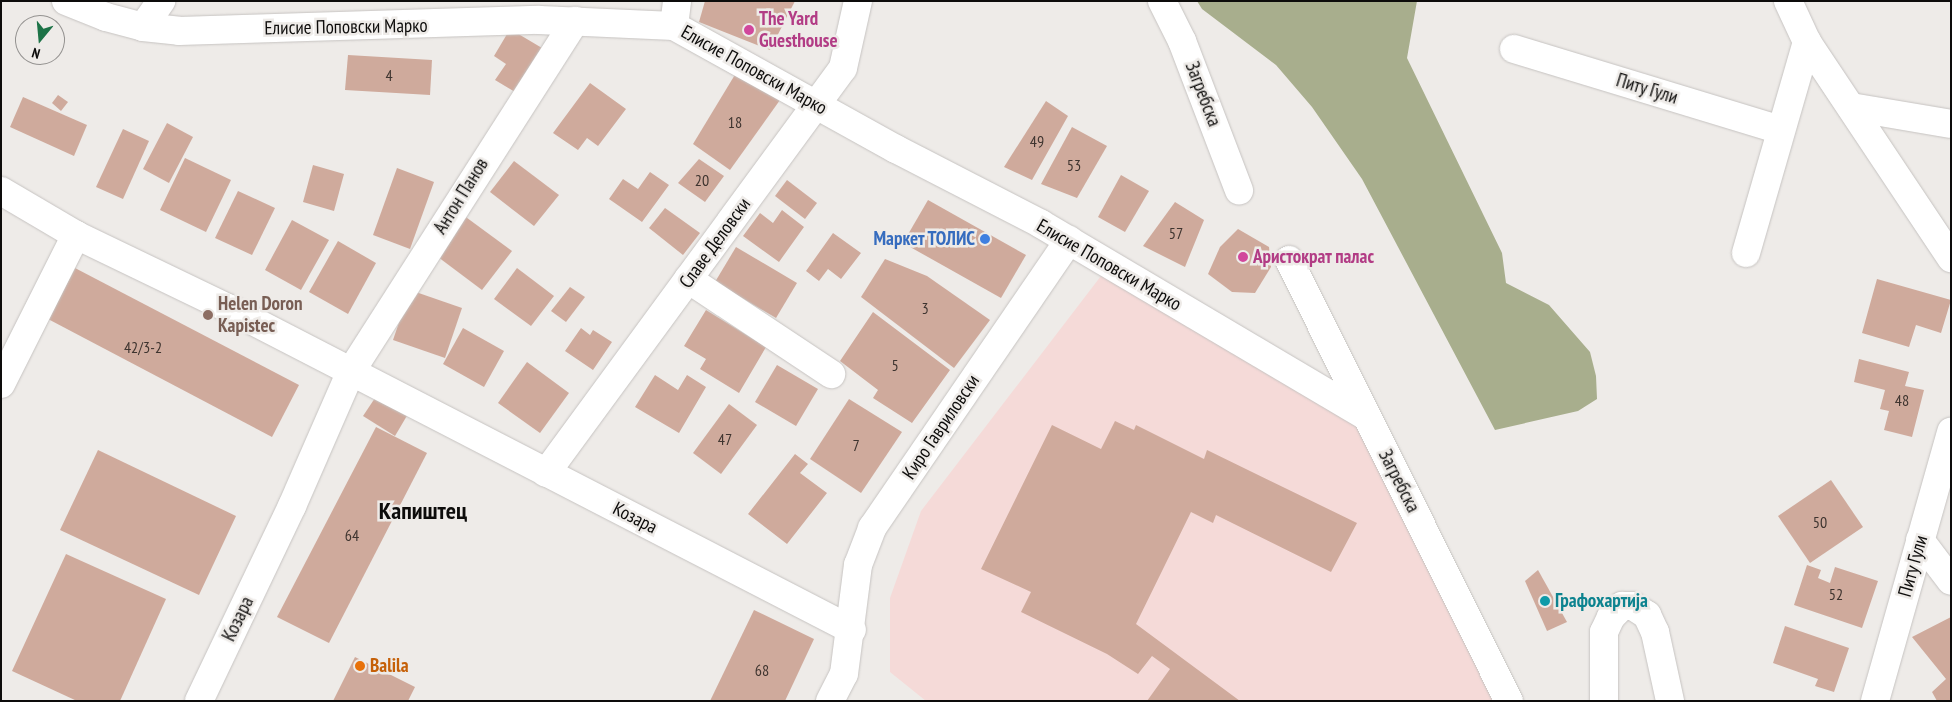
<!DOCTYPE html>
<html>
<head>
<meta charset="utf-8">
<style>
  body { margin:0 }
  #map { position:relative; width:1952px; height:702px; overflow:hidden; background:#eeebe8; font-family:"PT Sans Narrow",sans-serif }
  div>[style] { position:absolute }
  .medical>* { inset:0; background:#f5dad8 }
  .forest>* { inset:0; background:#a8ae8d }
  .building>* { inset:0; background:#cfaa9c }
  .roads { filter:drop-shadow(0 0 1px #c6c3c1) drop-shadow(0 0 1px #c6c3c1) }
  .minor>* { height:28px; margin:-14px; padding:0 14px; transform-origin:14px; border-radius:14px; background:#fff }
  .dots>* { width:14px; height:14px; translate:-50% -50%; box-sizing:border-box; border:2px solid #eeebe8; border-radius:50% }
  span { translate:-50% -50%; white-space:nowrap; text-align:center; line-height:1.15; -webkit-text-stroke:5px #eeebe8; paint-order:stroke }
  .number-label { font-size:16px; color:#3e342f }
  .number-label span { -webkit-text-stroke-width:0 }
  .hotel-label { font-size:19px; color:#b23c85; font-weight:700 }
  .left { translate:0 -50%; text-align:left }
  .street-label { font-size:19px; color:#0d0c0b }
  .shop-label { font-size:19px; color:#366cbe; font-weight:700 }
  .right { translate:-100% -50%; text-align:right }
  .education-label { font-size:19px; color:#785e54; font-weight:700 }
  .culture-label { font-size:19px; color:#0d838f; font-weight:700 }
  .food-label { font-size:19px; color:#c56008; font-weight:700 }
  .district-label { font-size:24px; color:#0d0c0b; font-weight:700 }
  .frame { position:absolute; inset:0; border:2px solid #0d0c0b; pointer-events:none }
  .north { position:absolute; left:15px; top:15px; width:50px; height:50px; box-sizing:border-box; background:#eeebe8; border:1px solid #949290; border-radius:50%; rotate:197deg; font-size:14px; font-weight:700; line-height:20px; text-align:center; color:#0d0c0b }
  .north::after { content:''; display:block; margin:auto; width:18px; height:22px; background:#1d7347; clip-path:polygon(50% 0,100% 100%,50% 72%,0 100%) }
</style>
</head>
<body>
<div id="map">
  <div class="medical">
    <div style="clip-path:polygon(1104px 272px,1356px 414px,1498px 701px,926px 701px,890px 672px,890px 598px,921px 511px)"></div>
  </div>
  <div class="forest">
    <div style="clip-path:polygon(1197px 1px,1417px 1px,1407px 58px,1502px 253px,1506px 283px,1549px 305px,1590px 352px,1596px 376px,1597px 399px,1578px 411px,1495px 430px,1362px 179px,1312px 107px,1276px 65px,1202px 9px)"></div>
  </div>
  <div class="building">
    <div style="clip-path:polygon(705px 1px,795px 1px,770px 50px,699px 22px)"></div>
    <div style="clip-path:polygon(510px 29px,542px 48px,515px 92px,495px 80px,506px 64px,494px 56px)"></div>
    <div style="clip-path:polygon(348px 55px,432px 60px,430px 95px,345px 90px)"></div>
    <div style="clip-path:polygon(736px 73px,780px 100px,730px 170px,693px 144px)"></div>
    <div style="clip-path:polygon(590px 83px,626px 109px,598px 146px,587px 138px,578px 150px,553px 133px)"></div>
    <div style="clip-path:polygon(58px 95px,68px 102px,61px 111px,52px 103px)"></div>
    <div style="clip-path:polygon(23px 97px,87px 125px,74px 156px,10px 127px)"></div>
    <div style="clip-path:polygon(1046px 101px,1068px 116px,1032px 180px,1004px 167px)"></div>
    <div style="clip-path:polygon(167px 123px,193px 137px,169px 183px,143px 169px)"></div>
    <div style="clip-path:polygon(1072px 127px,1107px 146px,1077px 198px,1041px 184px)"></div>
    <div style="clip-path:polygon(123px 129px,149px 141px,123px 199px,96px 187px)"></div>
    <div style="clip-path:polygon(185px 158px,231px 180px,206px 232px,160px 210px)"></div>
    <div style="clip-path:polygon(699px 159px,724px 176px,705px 202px,678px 183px)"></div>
    <div style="clip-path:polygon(514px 161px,559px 195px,534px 226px,490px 192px)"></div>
    <div style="clip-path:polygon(313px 165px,344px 174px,334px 211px,303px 202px)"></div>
    <div style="clip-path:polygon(397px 168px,434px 182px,410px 249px,373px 235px)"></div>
    <div style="clip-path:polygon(650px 172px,669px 185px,642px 222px,609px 199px,623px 179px,638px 189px)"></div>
    <div style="clip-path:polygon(1121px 175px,1149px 191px,1125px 232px,1098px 217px)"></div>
    <div style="clip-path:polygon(787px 180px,817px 203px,805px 219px,775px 196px)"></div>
    <div style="clip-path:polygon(238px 191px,275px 208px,252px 255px,215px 238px)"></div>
    <div style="clip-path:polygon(928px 200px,1026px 255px,1001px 298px,903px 243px)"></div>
    <div style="clip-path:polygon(1175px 202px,1204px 220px,1185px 267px,1143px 246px)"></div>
    <div style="clip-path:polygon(665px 208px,700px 233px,683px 255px,649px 228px)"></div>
    <div style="clip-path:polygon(782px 210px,804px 227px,779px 262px,743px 236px,760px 213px,773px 223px)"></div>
    <div style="clip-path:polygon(459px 212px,512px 251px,482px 290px,430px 251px)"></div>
    <div style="clip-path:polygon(292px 220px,329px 240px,301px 290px,265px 270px)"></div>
    <div style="clip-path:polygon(1238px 229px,1269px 247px,1271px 267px,1255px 293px,1232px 292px,1208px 274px,1220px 247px)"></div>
    <div style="clip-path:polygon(833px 233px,861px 253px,841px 279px,828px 269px,819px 281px,806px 271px)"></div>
    <div style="clip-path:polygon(338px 241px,376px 263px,348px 314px,309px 292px)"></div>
    <div style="clip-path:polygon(736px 247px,797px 283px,776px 318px,715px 282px)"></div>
    <div style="clip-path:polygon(885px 259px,927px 276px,990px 320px,954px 368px,861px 297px)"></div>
    <div style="clip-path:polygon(75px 268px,299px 385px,272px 437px,48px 319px)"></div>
    <div style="clip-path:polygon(517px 268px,554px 296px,531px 326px,494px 299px)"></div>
    <div style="clip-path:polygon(1877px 279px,1951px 300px,1941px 333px,1916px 325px,1909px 347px,1862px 333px)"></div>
    <div style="clip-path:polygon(570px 287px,585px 297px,566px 322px,551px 311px)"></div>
    <div style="clip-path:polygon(410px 290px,462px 308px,445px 358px,393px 340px)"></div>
    <div style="clip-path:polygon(706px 310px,766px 347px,739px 393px,700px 369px,706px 359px,684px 346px)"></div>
    <div style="clip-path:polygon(873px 312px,950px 370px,912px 423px,873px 398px,878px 390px,840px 361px)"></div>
    <div style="clip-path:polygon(463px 328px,504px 351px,484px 387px,443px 364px)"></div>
    <div style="clip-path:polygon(581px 328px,590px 335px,593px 330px,612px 342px,593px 370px,565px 351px)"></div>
    <div style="clip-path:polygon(1859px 359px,1909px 372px,1905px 386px,1924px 390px,1912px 437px,1884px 430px,1889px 411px,1880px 409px,1885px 390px,1854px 382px)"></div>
    <div style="clip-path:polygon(527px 362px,569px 393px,540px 433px,498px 403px)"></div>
    <div style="clip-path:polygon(777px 365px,818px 389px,796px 426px,755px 402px)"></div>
    <div style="clip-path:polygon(655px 375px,678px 390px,687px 375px,706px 387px,679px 433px,635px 407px)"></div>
    <div style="clip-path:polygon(377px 395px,408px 414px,395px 436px,363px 416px)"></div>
    <div style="clip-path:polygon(849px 399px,902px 432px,861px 493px,810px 459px)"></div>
    <div style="clip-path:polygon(729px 404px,757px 425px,721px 474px,693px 453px)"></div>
    <div style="clip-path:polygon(1115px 421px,1134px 430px,1136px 425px,1204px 459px,1207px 450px,1357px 523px,1331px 572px,1216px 515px,1213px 523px,1191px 512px,1136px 624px,1240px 701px,1147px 701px,1170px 669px,1152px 656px,1138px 674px,1107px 654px,1021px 612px,1031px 592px,981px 569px,1052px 425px,1101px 449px)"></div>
    <div style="clip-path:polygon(376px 427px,427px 453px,329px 643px,277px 617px)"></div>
    <div style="clip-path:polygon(98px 450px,236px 516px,199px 595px,60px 530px)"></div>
    <div style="clip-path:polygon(795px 454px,808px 464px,800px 473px,827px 493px,787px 544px,748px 514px)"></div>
    <div style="clip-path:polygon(1831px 480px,1863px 527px,1810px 563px,1778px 516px)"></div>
    <div style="clip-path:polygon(66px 554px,166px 599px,120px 701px,77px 701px,12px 671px)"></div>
    <div style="clip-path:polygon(1807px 565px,1821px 570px,1818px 578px,1830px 583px,1835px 567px,1878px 581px,1862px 628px,1794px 605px)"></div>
    <div style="clip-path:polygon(1538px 570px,1567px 622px,1547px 631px,1525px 581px)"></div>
    <div style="clip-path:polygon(754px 610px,814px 639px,785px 701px,710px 701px)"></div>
    <div style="clip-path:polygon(1951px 617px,1951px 701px,1937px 701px,1932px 692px,1946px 679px,1912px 637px)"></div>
    <div style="clip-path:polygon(1785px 626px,1849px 648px,1834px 692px,1815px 686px,1818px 679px,1773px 663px)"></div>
    <div style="clip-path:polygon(355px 657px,415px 687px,408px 701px,333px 701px)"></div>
  </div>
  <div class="roads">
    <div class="minor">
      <div style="left:66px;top:1px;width:43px;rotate:21.8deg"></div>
      <div style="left:106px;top:17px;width:38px;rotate:15deg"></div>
      <div style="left:143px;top:27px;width:36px;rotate:6deg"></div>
      <div style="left:179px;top:31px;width:360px;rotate:-1.8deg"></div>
      <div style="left:539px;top:20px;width:135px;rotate:2.5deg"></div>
      <div style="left:674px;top:26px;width:254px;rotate:29deg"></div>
      <div style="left:896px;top:149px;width:163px;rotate:27.3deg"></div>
      <div style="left:1041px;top:224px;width:377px;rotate:30.6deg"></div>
      <div style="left:1162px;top:1px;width:45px;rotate:63.4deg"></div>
      <div style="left:1182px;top:41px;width:160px;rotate:69.1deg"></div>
      <div style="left:1788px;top:1px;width:45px;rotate:65.1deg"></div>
      <div style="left:1807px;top:42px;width:260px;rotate:56.3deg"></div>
      <div style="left:674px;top:26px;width:25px;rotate:-83deg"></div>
      <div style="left:143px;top:27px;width:32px;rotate:-55deg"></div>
      <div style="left:1514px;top:49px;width:278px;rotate:16.9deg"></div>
      <div style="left:1851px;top:107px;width:101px;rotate:9.6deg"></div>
      <div style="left:1px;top:191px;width:87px;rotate:30.4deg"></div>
      <div style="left:76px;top:235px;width:169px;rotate:25.7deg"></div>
      <div style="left:228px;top:308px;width:702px;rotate:27.29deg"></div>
      <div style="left:1746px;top:253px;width:220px;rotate:-73.9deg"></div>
      <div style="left:1289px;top:260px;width:493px;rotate:63.5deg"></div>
      <div style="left:688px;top:279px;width:172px;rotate:33.6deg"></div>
      <div style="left:1px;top:384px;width:167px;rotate:-63.3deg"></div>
      <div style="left:546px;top:473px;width:502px;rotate:-53.75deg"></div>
      <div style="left:843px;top:68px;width:69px;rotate:-77.4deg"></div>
      <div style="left:1920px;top:540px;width:51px;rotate:52.9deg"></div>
      <div style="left:199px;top:701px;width:216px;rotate:-64.5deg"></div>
      <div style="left:292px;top:506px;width:145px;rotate:-66.4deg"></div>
      <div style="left:350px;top:373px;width:418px;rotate:-57.4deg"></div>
      <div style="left:830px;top:701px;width:30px;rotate:-63deg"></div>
      <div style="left:844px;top:674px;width:110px;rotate:-82.7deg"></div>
      <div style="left:858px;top:565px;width:40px;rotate:-69deg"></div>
      <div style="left:872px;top:528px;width:349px;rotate:-55.6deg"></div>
      <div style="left:1604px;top:701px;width:69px;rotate:-90deg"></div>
      <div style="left:1604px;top:632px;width:17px;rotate:-65deg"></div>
      <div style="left:1611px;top:617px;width:16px;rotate:-45deg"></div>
      <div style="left:1622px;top:606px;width:11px"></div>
      <div style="left:1633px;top:606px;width:17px;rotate:33deg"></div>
      <div style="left:1647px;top:615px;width:19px;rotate:65deg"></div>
      <div style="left:1655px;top:632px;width:71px;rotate:77.7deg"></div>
      <div style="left:1875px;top:701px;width:280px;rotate:-74.2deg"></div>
    </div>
  </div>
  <div class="dots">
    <div style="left:749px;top:30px;background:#d1479c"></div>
    <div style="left:985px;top:239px;background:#3f7fe0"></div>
    <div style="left:1243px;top:257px;background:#d1479c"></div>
    <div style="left:208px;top:315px;background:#8d6e63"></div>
    <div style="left:1545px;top:601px;background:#0f9aa8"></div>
    <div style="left:360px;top:666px;background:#e8710a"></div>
  </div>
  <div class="number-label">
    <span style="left:389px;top:75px">4</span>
    <span style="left:735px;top:122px">18</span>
    <span style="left:1037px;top:141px">49</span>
    <span style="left:1074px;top:165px">53</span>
    <span style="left:702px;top:180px">20</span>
    <span style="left:1176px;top:233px">57</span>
    <span style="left:925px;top:308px">3</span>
    <span style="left:143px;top:347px">42/3-2</span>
    <span style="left:895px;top:365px">5</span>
    <span style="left:1902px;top:400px">48</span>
    <span style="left:725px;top:439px">47</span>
    <span style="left:856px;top:445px">7</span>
    <span style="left:1820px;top:522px">50</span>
    <span style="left:352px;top:535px">64</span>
    <span style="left:1836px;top:594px">52</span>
    <span style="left:762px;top:670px">68</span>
  </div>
  <div class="hotel-label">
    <span class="left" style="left:759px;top:30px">The Yard<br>Guesthouse</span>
    <span class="left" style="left:1253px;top:257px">Аристократ палас</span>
  </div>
  <div class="street-label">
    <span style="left:346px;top:27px;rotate:-1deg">Елисие Поповски Марко</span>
    <span style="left:754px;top:70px;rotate:29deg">Елисие Поповски Марко</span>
    <span style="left:1647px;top:89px;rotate:17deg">Питу Гули</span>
    <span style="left:1203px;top:94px;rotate:69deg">Загребска</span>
    <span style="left:461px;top:196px;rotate:-58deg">Антон Панов</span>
    <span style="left:715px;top:243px;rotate:-54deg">Славе Деловски</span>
    <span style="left:1109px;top:265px;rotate:30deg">Елисие Поповски Марко</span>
    <span style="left:941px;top:427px;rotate:-56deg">Киро Гавриловски</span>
    <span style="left:1399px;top:481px;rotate:63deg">Загребска</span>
    <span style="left:635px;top:518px;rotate:27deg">Козара</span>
    <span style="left:1913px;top:566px;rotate:-74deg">Питу Гули</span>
    <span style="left:238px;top:619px;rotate:-64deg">Козара</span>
  </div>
  <div class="shop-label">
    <span class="right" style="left:975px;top:239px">Маркет ТОЛИС</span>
  </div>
  <div class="education-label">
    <span class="left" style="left:218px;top:315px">Helen Doron<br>Kapistec</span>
  </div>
  <div class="culture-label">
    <span class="left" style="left:1555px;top:601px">Графохартија</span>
  </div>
  <div class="food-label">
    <span class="left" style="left:370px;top:666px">Balila</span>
  </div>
  <div class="district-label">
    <span style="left:423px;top:511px">Капиштец</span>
  </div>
  <div class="frame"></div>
  <div class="north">N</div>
</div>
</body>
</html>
